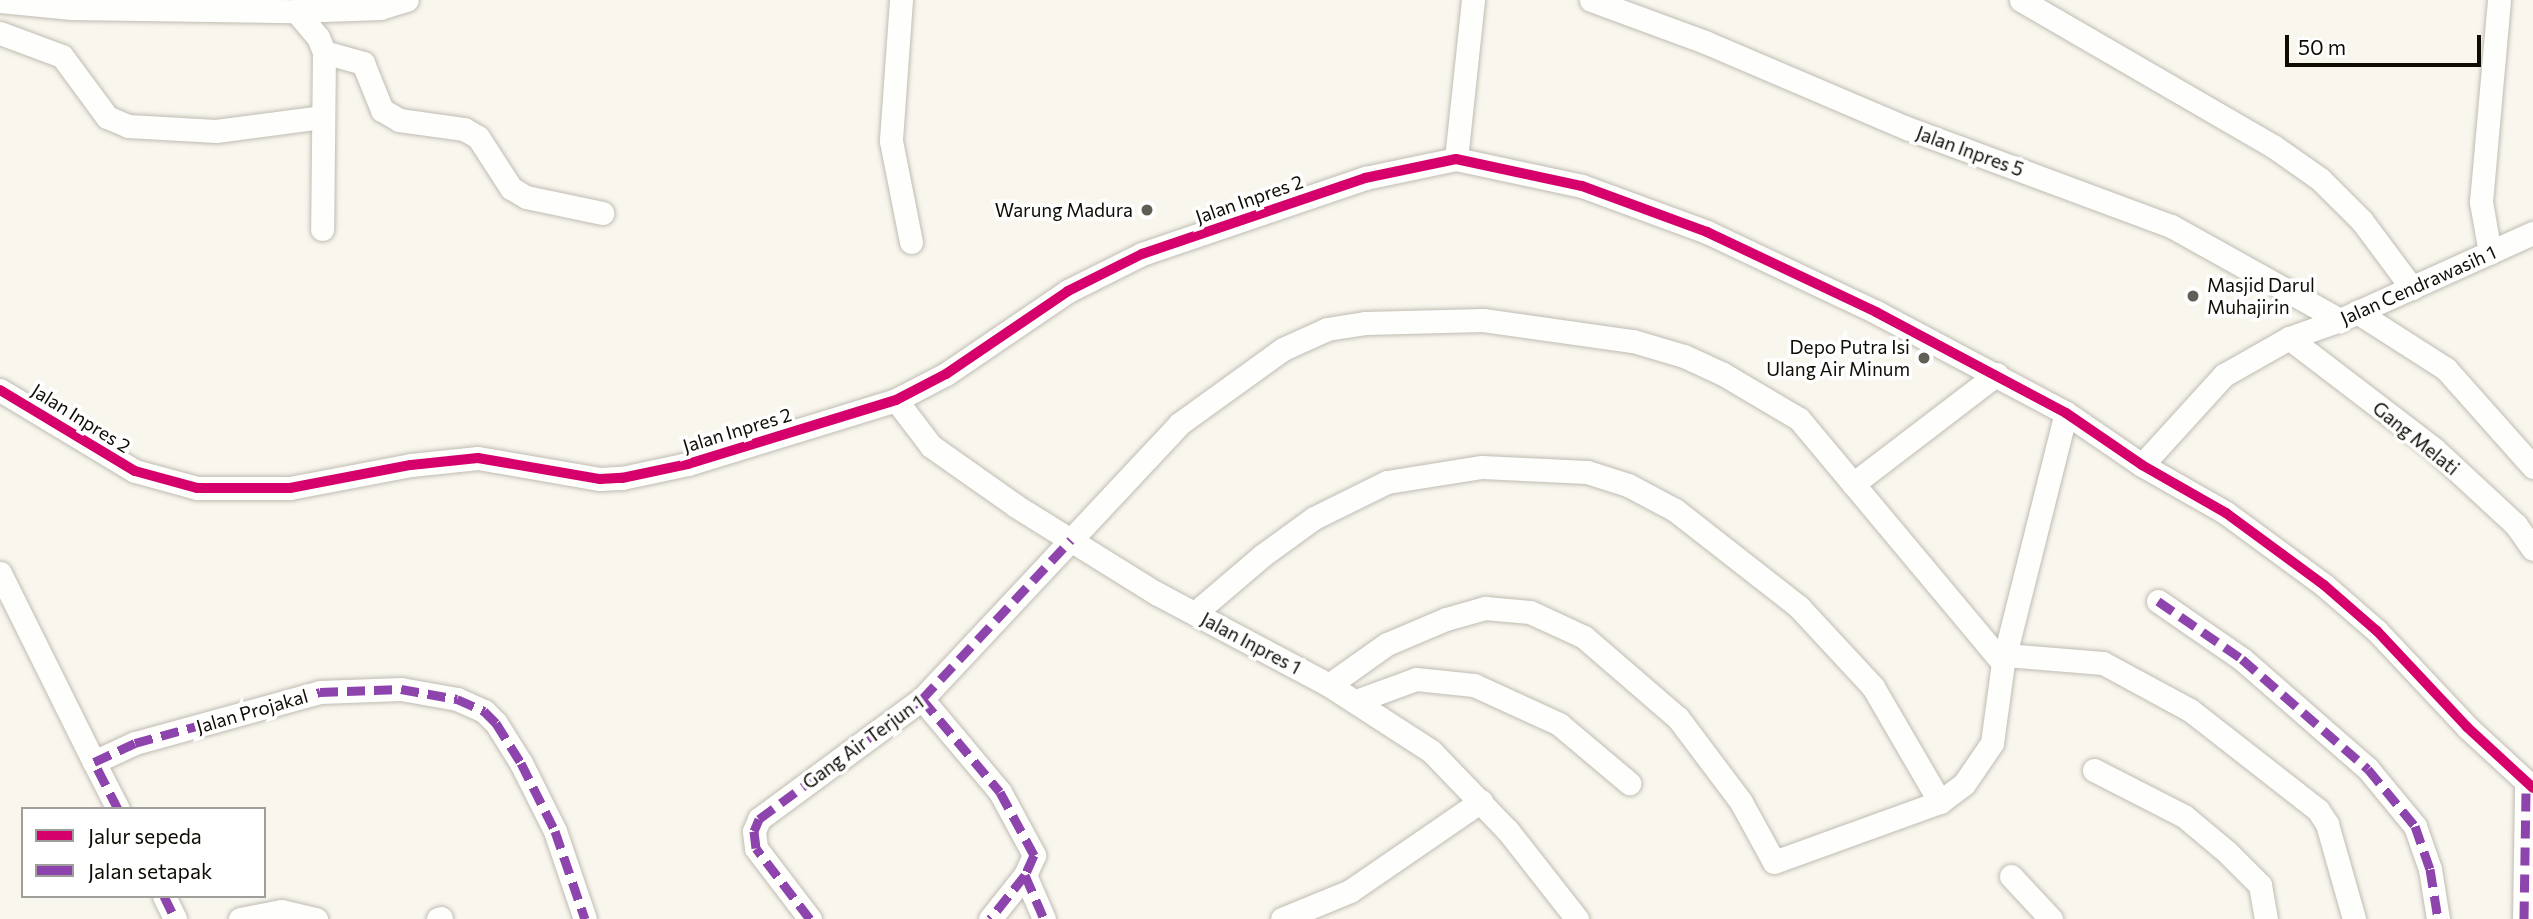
<!DOCTYPE html>
<html>
<head>
<meta charset="utf-8">
<style>
  body { margin:0 }
  #map { position:relative; width:2533px; height:919px; overflow:hidden; background:#f9f6ed; font-family:Commissioner,sans-serif }
  div>[style] { position:absolute }
  .roads { filter:drop-shadow(0 0 2px #bfbcb3) drop-shadow(0 0 2px #bfbcb3) }
  .street>* { height:23px; margin:-11.5px; padding:0 11.5px; transform-origin:11.5px; border-radius:11.5px; background:#fefefc }
  .quiet>* { height:9px; margin-top:-4.5px; transform-origin:0; background:repeating-linear-gradient(90deg,#8e44ad 0 18px,transparent 0 27px) }
  .cycleway>* { height:10px; margin:-5px; padding:0 5px; transform-origin:5px; border-radius:5px; background:#d6006c }
  .dots>* { width:19px; height:19px; translate:-50% -50%; box-sizing:border-box; border:4px solid #fff; border-radius:50% }
  span { translate:-50% -50%; white-space:nowrap; text-align:center; line-height:1.15; -webkit-text-stroke:7px #fff; paint-order:stroke }
  .street-label { font-size:19px; color:#0f0c04 }
  .poi-label { font-size:19px; color:#0f0c04 }
  .right { translate:-100% -50%; text-align:right }
  .left { translate:0 -50%; text-align:left }
  .legend { position:absolute; left:21px; top:807px; width:245px; height:91px; box-sizing:border-box; background:#fff; border:2px solid #9f9e9b; margin:0; padding:9px 12px; list-style:none; font-size:21px; color:#0f0c04 }
  .legend li { display:flex; align-items:center; gap:14px; height:35px }
  .legend b { width:35px; border:2px solid #9f9e9b }
  .scale { position:absolute; left:2285px; top:35px; width:196px; height:32px; box-sizing:border-box; border:4px solid #0f0c04; border-top:0; padding-left:9px; font-size:21px; line-height:24px; white-space:nowrap; color:#0f0c04; -webkit-text-stroke:5px #fff; paint-order:stroke }
</style>
</head>
<body>
<div id="map">
  <div class="roads">
    <div class="street">
      <div style="left:901px;top:0;width:141px;rotate:94.1deg"></div>
      <div style="left:891px;top:141px;width:103px;rotate:78.8deg"></div>
      <div style="left:1591px;top:0;width:121px;rotate:20.2deg"></div>
      <div style="left:1705px;top:42px;width:220px;rotate:23.1deg"></div>
      <div style="left:1907px;top:128px;width:282px;rotate:20.4deg"></div>
      <div style="left:2171px;top:226px;width:193px;rotate:29.1deg"></div>
      <div style="left:2021px;top:0;width:291px;rotate:30.1deg"></div>
      <div style="left:2273px;top:146px;width:57px;rotate:35.1deg"></div>
      <div style="left:2320px;top:179px;width:59px;rotate:45deg"></div>
      <div style="left:2362px;top:221px;width:84px;rotate:53.3deg"></div>
      <div style="left:0;top:1px;width:72px;rotate:5.6deg"></div>
      <div style="left:72px;top:8px;width:224px;rotate:0.8deg"></div>
      <div style="left:296px;top:11px;width:84px;rotate:-2deg"></div>
      <div style="left:380px;top:8px;width:28px;rotate:-17deg"></div>
      <div style="left:296px;top:11px;width:34px;rotate:50deg"></div>
      <div style="left:318px;top:37px;width:16px;rotate:68deg"></div>
      <div style="left:324px;top:52px;width:177px;rotate:90.6deg"></div>
      <div style="left:0;top:33px;width:66px;rotate:20.4deg"></div>
      <div style="left:62px;top:56px;width:76px;rotate:53.6deg"></div>
      <div style="left:107px;top:117px;width:23px;rotate:23deg"></div>
      <div style="left:128px;top:126px;width:88px;rotate:3.3deg"></div>
      <div style="left:216px;top:131px;width:108px;rotate:-7.5deg"></div>
      <div style="left:324px;top:52px;width:41px;rotate:15.8deg"></div>
      <div style="left:363px;top:63px;width:51px;rotate:68deg"></div>
      <div style="left:382px;top:110px;width:20px;rotate:30deg"></div>
      <div style="left:399px;top:120px;width:66px;rotate:7.9deg"></div>
      <div style="left:464px;top:129px;width:16px;rotate:30deg"></div>
      <div style="left:478px;top:137px;width:61px;rotate:57.1deg"></div>
      <div style="left:511px;top:188px;width:17px;rotate:31deg"></div>
      <div style="left:526px;top:197px;width:78px;rotate:11.9deg"></div>
      <div style="left:1456px;top:159px;width:160px;rotate:-83.9deg"></div>
      <div style="left:2490px;top:253px;width:52px;rotate:-100deg"></div>
      <div style="left:2481px;top:202px;width:203px;rotate:-84.9deg"></div>
      <div style="left:2357px;top:312px;width:106px;rotate:32.6deg"></div>
      <div style="left:2446px;top:369px;width:131px;rotate:48.4deg"></div>
      <div style="left:2289px;top:338px;width:183px;rotate:37.4deg"></div>
      <div style="left:2434px;top:449px;width:112px;rotate:42.8deg"></div>
      <div style="left:2516px;top:525px;width:29px;rotate:55deg"></div>
      <div style="left:0;top:390px;width:157px;rotate:31deg"></div>
      <div style="left:135px;top:471px;width:64px;rotate:15.3deg"></div>
      <div style="left:197px;top:488px;width:93px"></div>
      <div style="left:290px;top:488px;width:123px;rotate:-10.8deg"></div>
      <div style="left:411px;top:465px;width:67px;rotate:-6deg"></div>
      <div style="left:478px;top:458px;width:124px;rotate:9.8deg"></div>
      <div style="left:600px;top:479px;width:22px;rotate:-3deg"></div>
      <div style="left:622px;top:478px;width:67px;rotate:-12deg"></div>
      <div style="left:688px;top:464px;width:218px;rotate:-17.1deg"></div>
      <div style="left:896px;top:400px;width:56px;rotate:-27.5deg"></div>
      <div style="left:946px;top:374px;width:148px;rotate:-34.2deg"></div>
      <div style="left:1068px;top:291px;width:83px;rotate:-26.6deg"></div>
      <div style="left:1142px;top:254px;width:236px;rotate:-18.8deg"></div>
      <div style="left:1365px;top:178px;width:93px;rotate:-11.8deg"></div>
      <div style="left:1456px;top:159px;width:129px;rotate:12.1deg"></div>
      <div style="left:1582px;top:186px;width:133px;rotate:20.2deg"></div>
      <div style="left:1707px;top:232px;width:187px;rotate:25.3deg"></div>
      <div style="left:1876px;top:312px;width:215px;rotate:28deg"></div>
      <div style="left:2066px;top:413px;width:92px;rotate:34.4deg"></div>
      <div style="left:2142px;top:465px;width:97px;rotate:29.7deg"></div>
      <div style="left:2226px;top:513px;width:122px;rotate:36.3deg"></div>
      <div style="left:2324px;top:585px;width:70px;rotate:41deg"></div>
      <div style="left:2377px;top:631px;width:132px;rotate:46.8deg"></div>
      <div style="left:2467px;top:727px;width:90px;rotate:42.7deg"></div>
      <div style="left:896px;top:400px;width:58px;rotate:52.7deg"></div>
      <div style="left:931px;top:446px;width:104px;rotate:35.2deg"></div>
      <div style="left:1016px;top:506px;width:165px;rotate:31.9deg"></div>
      <div style="left:1156px;top:593px;width:196px;rotate:28deg"></div>
      <div style="left:1329px;top:685px;width:121px;rotate:32.9deg"></div>
      <div style="left:1431px;top:751px;width:111px;rotate:46.1deg"></div>
      <div style="left:1508px;top:831px;width:112px;rotate:51.9deg"></div>
      <div style="left:2142px;top:465px;width:122px;rotate:-47.7deg"></div>
      <div style="left:2224px;top:375px;width:75px;rotate:-29.6deg"></div>
      <div style="left:2289px;top:338px;width:54px;rotate:-19.4deg"></div>
      <div style="left:2340px;top:320px;width:212px;rotate:-24.3deg"></div>
      <div style="left:1853px;top:484px;width:181px;rotate:-37.4deg"></div>
      <div style="left:0;top:573px;width:211px;rotate:63.6deg"></div>
      <div style="left:2158px;top:601px;width:102px;rotate:34.6deg"></div>
      <div style="left:2242px;top:659px;width:167px;rotate:41.1deg"></div>
      <div style="left:2368px;top:769px;width:74px;rotate:50.5deg"></div>
      <div style="left:2415px;top:826px;width:46px;rotate:70.8deg"></div>
      <div style="left:2430px;top:869px;width:51px;rotate:80.9deg"></div>
      <div style="left:1195px;top:613px;width:89px;rotate:-40.5deg"></div>
      <div style="left:1263px;top:555px;width:63px;rotate:-36deg"></div>
      <div style="left:1314px;top:518px;width:81px;rotate:-26.3deg"></div>
      <div style="left:1387px;top:482px;width:96px;rotate:-9deg"></div>
      <div style="left:1482px;top:467px;width:105px;rotate:2.7deg"></div>
      <div style="left:1587px;top:472px;width:43px;rotate:17.6deg"></div>
      <div style="left:1628px;top:485px;width:53px;rotate:28deg"></div>
      <div style="left:1675px;top:510px;width:157px;rotate:38deg"></div>
      <div style="left:1799px;top:607px;width:109px;rotate:47.2deg"></div>
      <div style="left:1873px;top:687px;width:133px;rotate:59.8deg"></div>
      <div style="left:2006px;top:655px;width:97px;rotate:4.7deg"></div>
      <div style="left:2103px;top:663px;width:99px;rotate:28.4deg"></div>
      <div style="left:2190px;top:710px;width:162px;rotate:38deg"></div>
      <div style="left:2318px;top:810px;width:17px;rotate:57deg"></div>
      <div style="left:2327px;top:824px;width:99px;rotate:74.1deg"></div>
      <div style="left:1329px;top:685px;width:71px;rotate:-35.3deg"></div>
      <div style="left:1387px;top:644px;width:64px;rotate:-23deg"></div>
      <div style="left:1446px;top:619px;width:41px;rotate:-15.8deg"></div>
      <div style="left:1485px;top:608px;width:45px;rotate:5.1deg"></div>
      <div style="left:1530px;top:612px;width:60px;rotate:24.8deg"></div>
      <div style="left:1584px;top:637px;width:124px;rotate:40.8deg"></div>
      <div style="left:1678px;top:718px;width:105px;rotate:53.1deg"></div>
      <div style="left:1741px;top:802px;width:68px;rotate:61.2deg"></div>
      <div style="left:1774px;top:862px;width:177px;rotate:-19.9deg"></div>
      <div style="left:1940px;top:802px;width:30px;rotate:-37deg"></div>
      <div style="left:1964px;top:784px;width:50px;rotate:-55.7deg"></div>
      <div style="left:1992px;top:743px;width:81px;rotate:-82.2deg"></div>
      <div style="left:2003px;top:663px;width:258px;rotate:-75.9deg"></div>
      <div style="left:922px;top:699px;width:121px;rotate:50deg"></div>
      <div style="left:1000px;top:792px;width:72px;rotate:61.6deg"></div>
      <div style="left:1034px;top:855px;width:22px;rotate:114deg"></div>
      <div style="left:1025px;top:875px;width:56px;rotate:128.5deg"></div>
      <div style="left:1356px;top:701px;width:64px;rotate:-20.1deg"></div>
      <div style="left:1416px;top:679px;width:58px;rotate:5.9deg"></div>
      <div style="left:1474px;top:685px;width:94px;rotate:24.6deg"></div>
      <div style="left:1559px;top:724px;width:92px;rotate:40.1deg"></div>
      <div style="left:2094px;top:770px;width:101px;rotate:27.1deg"></div>
      <div style="left:2184px;top:816px;width:56px;rotate:39.9deg"></div>
      <div style="left:2227px;top:852px;width:47px;rotate:45deg"></div>
      <div style="left:2260px;top:885px;width:35px;rotate:80deg"></div>
      <div style="left:118px;top:809px;width:53px;rotate:-117.1deg"></div>
      <div style="left:94px;top:762px;width:45px;rotate:-24.9deg"></div>
      <div style="left:135px;top:743px;width:192px;rotate:-15.4deg"></div>
      <div style="left:320px;top:692px;width:81px;rotate:-2.1deg"></div>
      <div style="left:401px;top:689px;width:57px;rotate:10.1deg"></div>
      <div style="left:457px;top:699px;width:30px;rotate:24deg"></div>
      <div style="left:484px;top:711px;width:17px;rotate:45deg"></div>
      <div style="left:496px;top:723px;width:47px;rotate:58deg"></div>
      <div style="left:521px;top:763px;width:76px;rotate:63.4deg"></div>
      <div style="left:555px;top:831px;width:93px;rotate:71.2deg"></div>
      <div style="left:1025px;top:875px;width:48px;rotate:66.6deg"></div>
      <div style="left:2011px;top:876px;width:59px;rotate:47.1deg"></div>
      <div style="left:164px;top:896px;width:25px;rotate:64deg"></div>
      <div style="left:240px;top:919px;width:42px;rotate:-11deg"></div>
      <div style="left:281px;top:911px;width:36px;rotate:13deg"></div>
      <div style="left:438px;top:919px;width:3px;rotate:-18deg"></div>
      <div style="left:810px;top:919px;width:89px;rotate:-127.3deg"></div>
      <div style="left:756px;top:848px;width:17px;rotate:-97deg"></div>
      <div style="left:754px;top:831px;width:13px;rotate:-67deg"></div>
      <div style="left:759px;top:819px;width:202px;rotate:-36.4deg"></div>
      <div style="left:922px;top:699px;width:376px;rotate:-46.9deg"></div>
      <div style="left:1179px;top:424px;width:128px;rotate:-35.8deg"></div>
      <div style="left:1283px;top:349px;width:48px;rotate:-24.4deg"></div>
      <div style="left:1327px;top:329px;width:38px;rotate:-9deg"></div>
      <div style="left:1365px;top:323px;width:118px;rotate:-1.5deg"></div>
      <div style="left:1483px;top:320px;width:151px;rotate:8deg"></div>
      <div style="left:1633px;top:341px;width:53px;rotate:16.4deg"></div>
      <div style="left:1684px;top:356px;width:43px;rotate:24.8deg"></div>
      <div style="left:1723px;top:374px;width:88px;rotate:30.6deg"></div>
      <div style="left:1799px;top:419px;width:318px;rotate:50.1deg"></div>
      <div style="left:1282px;top:919px;width:74px;rotate:-22.4deg"></div>
      <div style="left:1350px;top:891px;width:159px;rotate:-34.5deg"></div>
      <div style="left:2524px;top:919px;width:134px;rotate:-89.1deg"></div>
    </div>
  </div>
  <div class="quiet">
    <div style="left:2158px;top:601px;width:102px;rotate:34.6deg"></div>
    <div style="left:2242px;top:659px;width:167px;rotate:41.1deg"></div>
    <div style="left:2368px;top:769px;width:74px;rotate:50.5deg"></div>
    <div style="left:2415px;top:826px;width:46px;rotate:70.8deg"></div>
    <div style="left:2430px;top:869px;width:51px;rotate:80.9deg"></div>
    <div style="left:922px;top:699px;width:121px;rotate:50deg"></div>
    <div style="left:1000px;top:792px;width:72px;rotate:61.6deg"></div>
    <div style="left:1034px;top:855px;width:22px;rotate:114deg"></div>
    <div style="left:1025px;top:875px;width:56px;rotate:128.5deg"></div>
    <div style="left:118px;top:809px;width:53px;rotate:-117.1deg"></div>
    <div style="left:94px;top:762px;width:45px;rotate:-24.9deg"></div>
    <div style="left:135px;top:743px;width:192px;rotate:-15.4deg"></div>
    <div style="left:320px;top:692px;width:81px;rotate:-2.1deg"></div>
    <div style="left:401px;top:689px;width:57px;rotate:10.1deg"></div>
    <div style="left:457px;top:699px;width:30px;rotate:24deg"></div>
    <div style="left:484px;top:711px;width:17px;rotate:45deg"></div>
    <div style="left:496px;top:723px;width:47px;rotate:58deg"></div>
    <div style="left:521px;top:763px;width:76px;rotate:63.4deg"></div>
    <div style="left:555px;top:831px;width:93px;rotate:71.2deg"></div>
    <div style="left:1025px;top:875px;width:48px;rotate:66.6deg"></div>
    <div style="left:164px;top:896px;width:25px;rotate:64deg"></div>
    <div style="left:810px;top:919px;width:89px;rotate:-127.3deg"></div>
    <div style="left:756px;top:848px;width:17px;rotate:-97deg"></div>
    <div style="left:754px;top:831px;width:13px;rotate:-67deg"></div>
    <div style="left:759px;top:819px;width:202px;rotate:-36.4deg"></div>
    <div style="left:922px;top:699px;width:218px;rotate:-46.9deg"></div>
    <div style="left:2524px;top:919px;width:134px;rotate:-89.1deg"></div>
  </div>
  <div class="cycleway">
    <div style="left:0;top:390px;width:157px;rotate:31deg"></div>
    <div style="left:135px;top:471px;width:64px;rotate:15.3deg"></div>
    <div style="left:197px;top:488px;width:93px"></div>
    <div style="left:290px;top:488px;width:123px;rotate:-10.8deg"></div>
    <div style="left:411px;top:465px;width:67px;rotate:-6deg"></div>
    <div style="left:478px;top:458px;width:124px;rotate:9.8deg"></div>
    <div style="left:600px;top:479px;width:22px;rotate:-3deg"></div>
    <div style="left:622px;top:478px;width:67px;rotate:-12deg"></div>
    <div style="left:688px;top:464px;width:218px;rotate:-17.1deg"></div>
    <div style="left:896px;top:400px;width:56px;rotate:-27.5deg"></div>
    <div style="left:946px;top:374px;width:148px;rotate:-34.2deg"></div>
    <div style="left:1068px;top:291px;width:83px;rotate:-26.6deg"></div>
    <div style="left:1142px;top:254px;width:236px;rotate:-18.8deg"></div>
    <div style="left:1365px;top:178px;width:93px;rotate:-11.8deg"></div>
    <div style="left:1456px;top:159px;width:129px;rotate:12.1deg"></div>
    <div style="left:1582px;top:186px;width:133px;rotate:20.2deg"></div>
    <div style="left:1707px;top:232px;width:187px;rotate:25.3deg"></div>
    <div style="left:1876px;top:312px;width:215px;rotate:28deg"></div>
    <div style="left:2066px;top:413px;width:92px;rotate:34.4deg"></div>
    <div style="left:2142px;top:465px;width:97px;rotate:29.7deg"></div>
    <div style="left:2226px;top:513px;width:122px;rotate:36.3deg"></div>
    <div style="left:2324px;top:585px;width:70px;rotate:41deg"></div>
    <div style="left:2377px;top:631px;width:132px;rotate:46.8deg"></div>
    <div style="left:2467px;top:727px;width:90px;rotate:42.7deg"></div>
  </div>
  <div class="dots">
    <div style="left:1147px;top:210px;background:#615e56"></div>
    <div style="left:2193px;top:296px;background:#615e56"></div>
    <div style="left:1924px;top:358px;background:#615e56"></div>
  </div>
  <div class="street-label">
    <span style="left:1970px;top:151px;rotate:20deg">Jalan Inpres 5</span>
    <span style="left:1249px;top:199px;rotate:-19deg">Jalan Inpres 2</span>
    <span style="left:2418px;top:285px;rotate:-24deg">Jalan Cendrawasih 1</span>
    <span style="left:81px;top:418px;rotate:32deg">Jalan Inpres 2</span>
    <span style="left:737px;top:430px;rotate:-17deg">Jalan Inpres 2</span>
    <span style="left:2416px;top:438px;rotate:39deg">Gang Melati</span>
    <span style="left:1251px;top:643px;rotate:28deg">Jalan Inpres 1</span>
    <span style="left:252px;top:711px;rotate:-16deg">Jalan Projakal</span>
    <span style="left:863px;top:742px;rotate:-36deg">Gang Air Terjun 1</span>
  </div>
  <div class="poi-label">
    <span class="right" style="left:1133px;top:210px">Warung Madura</span>
    <span class="left" style="left:2207px;top:296px">Masjid Darul<br>Muhajirin</span>
    <span class="right" style="left:1910px;top:358px">Depo Putra Isi<br>Ulang Air Minum</span>
  </div>
  <ul class="legend">
  <li><b style="height:9px;background:#d6006c"></b>Jalur sepeda</li>
  <li><b style="height:9px;background:#8e44ad"></b>Jalan setapak</li>
  </ul>
  <div class="scale">50 m</div>
</div>
</body>
</html>
